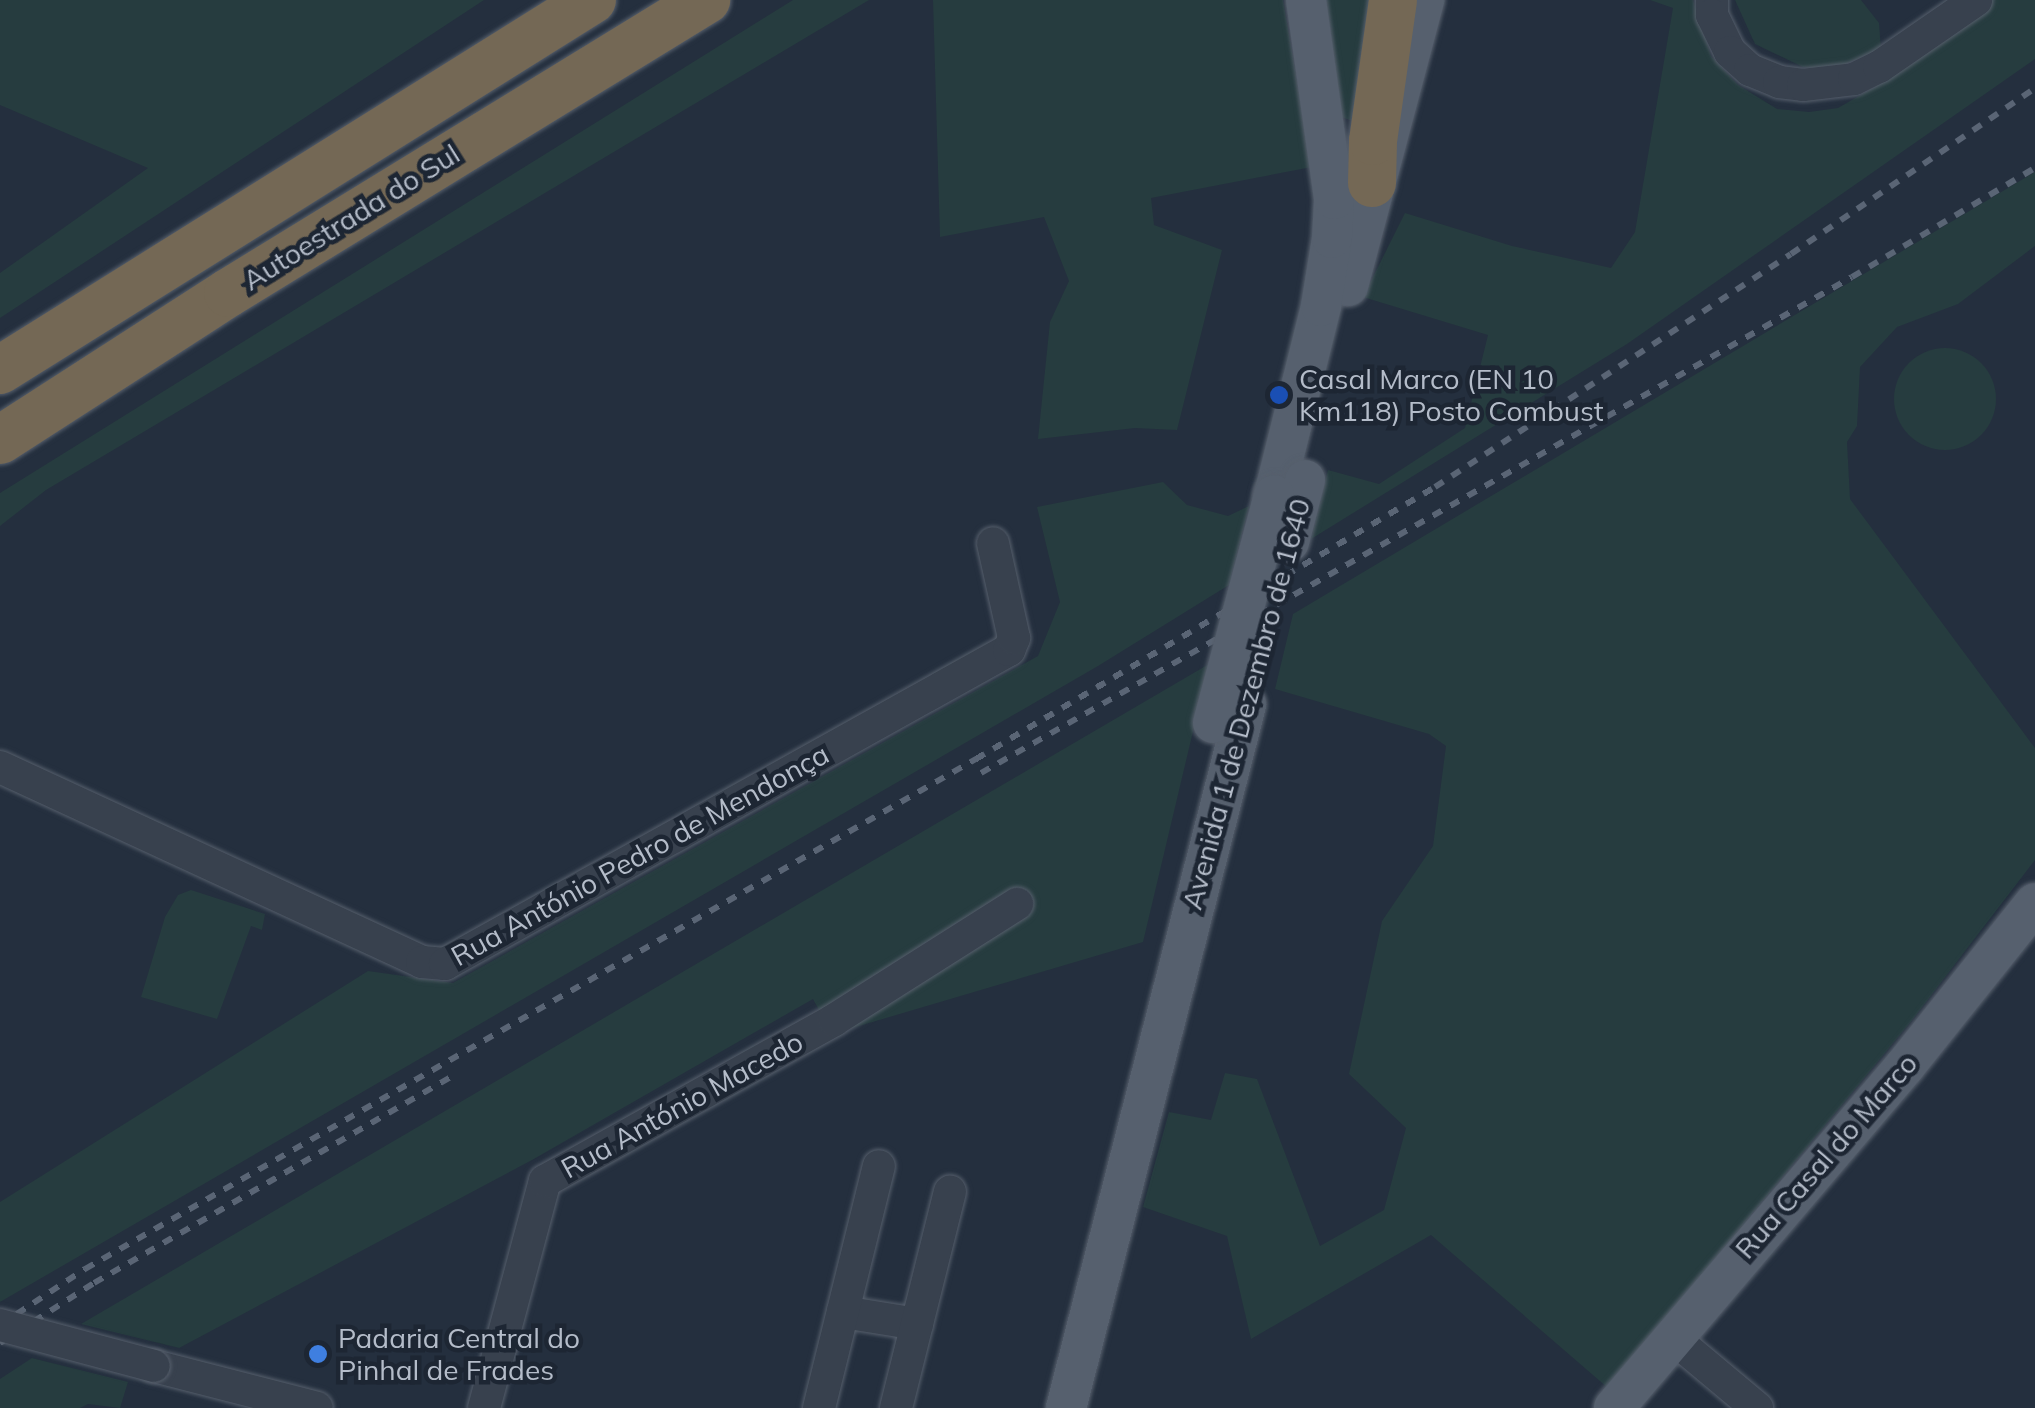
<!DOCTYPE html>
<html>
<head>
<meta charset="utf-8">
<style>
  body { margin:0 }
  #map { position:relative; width:2035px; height:1408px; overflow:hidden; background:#242f3e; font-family:Mulish,sans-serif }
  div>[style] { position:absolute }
  .green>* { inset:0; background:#263c3f }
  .round { border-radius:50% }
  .roads { filter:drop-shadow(0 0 2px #565f6c) drop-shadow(0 0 2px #565f6c) }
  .minor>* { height:32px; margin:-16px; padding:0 16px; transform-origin:16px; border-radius:16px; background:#38414e }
  .major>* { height:40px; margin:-20px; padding:0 20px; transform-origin:20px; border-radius:20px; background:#56606e }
  .highway>* { height:48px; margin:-24px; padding:0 24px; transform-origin:24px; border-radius:24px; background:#746855 }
  .rail>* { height:6px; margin-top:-3px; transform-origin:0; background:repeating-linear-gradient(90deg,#5a6575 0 10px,transparent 0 20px) }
  .bridges { filter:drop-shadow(0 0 2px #565f6c) drop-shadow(0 0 2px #565f6c) }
  .minor-bridge>* { height:32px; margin:-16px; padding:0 16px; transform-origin:16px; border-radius:16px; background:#38414e }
  .major-bridge>* { height:40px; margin:-20px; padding:0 20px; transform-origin:20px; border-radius:20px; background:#56606e }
  .dots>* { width:28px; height:28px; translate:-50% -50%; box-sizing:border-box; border:5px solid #1d2633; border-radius:50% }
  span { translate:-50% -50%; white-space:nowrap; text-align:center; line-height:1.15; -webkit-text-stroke:9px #1d2633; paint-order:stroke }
  .street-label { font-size:28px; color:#b4bcc9 }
  .poi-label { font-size:28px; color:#b4bcc9 }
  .left { translate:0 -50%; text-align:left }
</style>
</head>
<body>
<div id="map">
  <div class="green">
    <div style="clip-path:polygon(0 0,484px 0,0 318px,0 273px,148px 168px,0 105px)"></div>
    <div style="clip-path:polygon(793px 0,869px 0,46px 490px,0 526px,0 493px)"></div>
    <div style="clip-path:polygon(933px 0,1283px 0,1312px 167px,1151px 198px,1154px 225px,1222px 250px,1177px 430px,1135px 428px,1038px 439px,1050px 322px,1069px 281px,1044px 217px,940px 237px)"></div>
    <div style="clip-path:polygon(1319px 0,1384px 0,1365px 125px,1338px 116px)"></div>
    <div style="clip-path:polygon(1650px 0,1693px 0,1711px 56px,1738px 85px,1777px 109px,1809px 112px,1838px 108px,1885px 81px,1990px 0,2035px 0,2035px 59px,1627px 344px,1311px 539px,1328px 470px,1379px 484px,1465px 428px,1488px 335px,1363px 297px,1405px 213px,1512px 246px,1611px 268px,1635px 232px,1673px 8px)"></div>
    <div style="clip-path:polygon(1735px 0,1861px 0,1879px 23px,1881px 50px,1829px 70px,1803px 67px,1755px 44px)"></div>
    <div style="clip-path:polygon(2035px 172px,2035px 246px,1958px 304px,1897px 327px,1860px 367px,1857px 426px,1847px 442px,1850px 499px,2035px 748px,2035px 860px,1913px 1019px,1608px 1388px,1431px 1235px,1251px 1339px,1227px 1236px,1143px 1207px,1169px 1112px,1211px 1120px,1225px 1073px,1257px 1079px,1320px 1246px,1384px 1210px,1406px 1128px,1349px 1074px,1382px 921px,1433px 846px,1446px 746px,1429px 734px,1275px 689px,1293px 614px)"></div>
    <div class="round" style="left:1894px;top:348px;width:102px;height:102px"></div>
    <div style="clip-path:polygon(1163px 482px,1187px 505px,1228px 516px,1249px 506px,1229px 585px,1098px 666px,0 1302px,0 1202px,368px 971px,453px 983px,1038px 656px,1060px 602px,1037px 507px)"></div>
    <div style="clip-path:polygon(1209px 664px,1143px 942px,832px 1034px,813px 999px,532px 1160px,179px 1348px,81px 1324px)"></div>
    <div style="clip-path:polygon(191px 890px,265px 914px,262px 930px,251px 926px,217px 1019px,141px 997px,165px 917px,178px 895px)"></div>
    <div style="clip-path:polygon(32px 1358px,128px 1382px,120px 1408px,88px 1404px,80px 1408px,0 1408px,0 1379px)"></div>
  </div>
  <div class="roads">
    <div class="minor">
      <div style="left:1712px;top:0;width:15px;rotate:90deg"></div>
      <div style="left:1712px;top:15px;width:41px;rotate:64.1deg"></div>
      <div style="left:1730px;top:52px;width:27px;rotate:42deg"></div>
      <div style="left:1750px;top:70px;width:31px;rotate:22deg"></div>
      <div style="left:1779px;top:82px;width:24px;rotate:7deg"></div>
      <div style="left:1803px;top:85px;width:51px;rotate:-6.7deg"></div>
      <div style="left:1854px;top:79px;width:28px;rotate:-26deg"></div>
      <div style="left:1879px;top:67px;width:118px;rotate:-34.6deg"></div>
      <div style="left:0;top:767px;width:465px;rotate:24.8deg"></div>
      <div style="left:422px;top:962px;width:23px;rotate:5deg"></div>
      <div style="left:445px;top:964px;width:646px;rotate:-29.11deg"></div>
      <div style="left:1009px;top:650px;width:13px;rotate:-67deg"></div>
      <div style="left:1014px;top:638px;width:97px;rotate:-102.5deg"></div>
      <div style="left:843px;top:1312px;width:75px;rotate:9.2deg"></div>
      <div style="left:1672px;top:1337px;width:111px;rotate:39.9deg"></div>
      <div style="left:154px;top:1366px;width:168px;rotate:14.4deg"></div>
      <div style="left:484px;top:1408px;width:235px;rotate:-75deg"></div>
      <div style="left:545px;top:1181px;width:331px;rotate:-29.1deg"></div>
      <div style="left:834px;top:1020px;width:217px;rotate:-32.4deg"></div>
      <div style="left:819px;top:1408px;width:249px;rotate:-76.1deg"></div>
      <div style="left:896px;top:1408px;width:223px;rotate:-76deg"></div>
    </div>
    <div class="major">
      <div style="left:1348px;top:286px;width:296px;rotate:-75.1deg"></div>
      <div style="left:1274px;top:495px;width:195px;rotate:-76deg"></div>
      <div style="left:1321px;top:306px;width:69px;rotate:-80.8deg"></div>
      <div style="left:1332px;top:238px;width:39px;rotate:-87deg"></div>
      <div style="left:1334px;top:199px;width:201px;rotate:-98deg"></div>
      <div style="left:1066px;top:1408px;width:726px;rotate:-75.64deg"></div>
      <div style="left:1614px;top:1408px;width:449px;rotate:-49.6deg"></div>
      <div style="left:1905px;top:1066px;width:208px;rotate:-51.4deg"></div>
    </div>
    <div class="highway">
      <div style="left:1372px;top:183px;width:42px;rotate:-88.6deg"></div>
      <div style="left:1373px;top:141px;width:142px;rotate:-81.9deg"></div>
      <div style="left:0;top:370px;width:698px;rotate:-32.01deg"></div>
      <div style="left:0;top:440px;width:271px;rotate:-32.8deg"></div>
      <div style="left:228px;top:293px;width:561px;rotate:-31.51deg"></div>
    </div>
  </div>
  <div class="rail">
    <div style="left:981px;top:773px;width:1002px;rotate:-29.66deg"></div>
    <div style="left:1852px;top:277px;width:213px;rotate:-30.8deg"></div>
    <div style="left:0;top:1325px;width:102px;rotate:-33.4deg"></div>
    <div style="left:85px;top:1269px;width:1027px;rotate:-29.79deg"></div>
    <div style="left:976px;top:759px;width:534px;rotate:-30.65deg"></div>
    <div style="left:1435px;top:487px;width:425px;rotate:-33.2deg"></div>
    <div style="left:1791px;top:254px;width:295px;rotate:-34.2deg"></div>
    <div style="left:0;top:1343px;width:112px;rotate:-32.6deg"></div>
    <div style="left:94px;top:1283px;width:414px;rotate:-30deg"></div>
  </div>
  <div class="bridges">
    <div class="minor-bridge">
      <div style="left:0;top:1325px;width:159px;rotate:14.9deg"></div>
    </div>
    <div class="major-bridge">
      <div style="left:1289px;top:542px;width:64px;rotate:-75.5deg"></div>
      <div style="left:1213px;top:723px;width:236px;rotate:-75deg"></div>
    </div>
  </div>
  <div class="dots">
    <div style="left:1279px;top:395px;background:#1a4fb4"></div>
    <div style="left:318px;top:1354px;background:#3f7fe0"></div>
  </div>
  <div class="street-label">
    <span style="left:351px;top:217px;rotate:-32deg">Autoestrada do Sul</span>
    <span style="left:1246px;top:704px;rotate:-75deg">Avenida 1 de Dezembro de 1640</span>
    <span style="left:640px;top:855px;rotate:-29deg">Rua António Pedro de Mendonça</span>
    <span style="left:682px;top:1105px;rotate:-29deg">Rua António Macedo</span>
    <span style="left:1826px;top:1156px;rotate:-49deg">Rua Casal do Marco</span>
  </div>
  <div class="poi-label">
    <span class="left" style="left:1299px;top:395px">Casal Marco (EN 10<br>Km118) Posto Combust</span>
    <span class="left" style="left:338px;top:1354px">Padaria Central do<br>Pinhal de Frades</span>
  </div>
</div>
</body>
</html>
